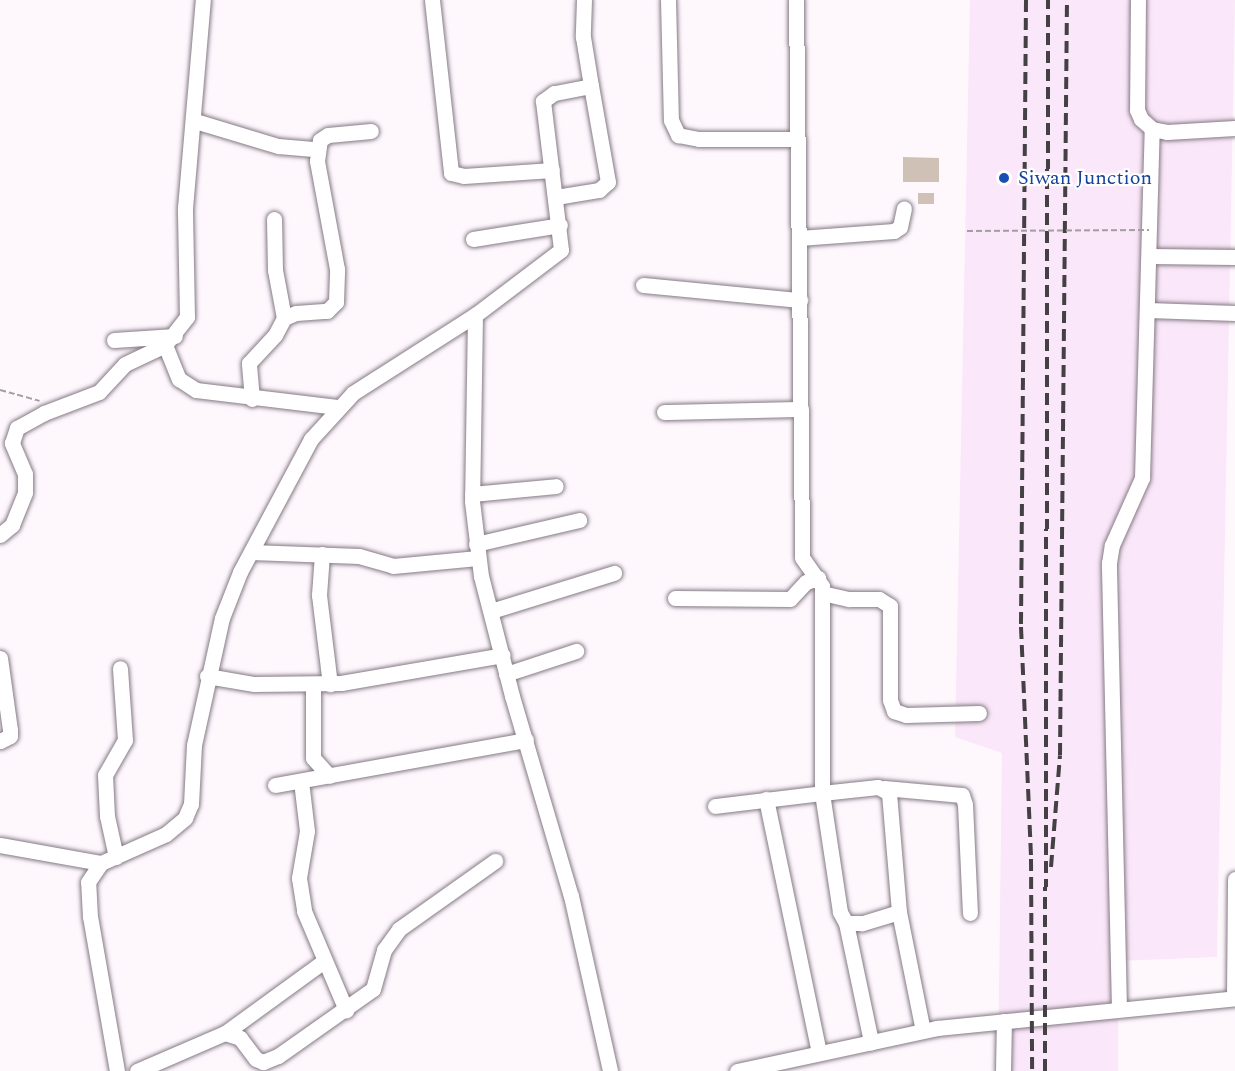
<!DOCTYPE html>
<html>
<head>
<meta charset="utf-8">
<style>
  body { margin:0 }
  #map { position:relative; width:1235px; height:1071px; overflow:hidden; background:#fef8fd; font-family:Spectral,serif }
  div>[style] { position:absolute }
  .built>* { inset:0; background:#fae7f9 }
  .building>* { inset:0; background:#cfc1b6 }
  .path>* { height:2px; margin-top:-1px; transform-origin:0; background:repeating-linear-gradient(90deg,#a39da2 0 6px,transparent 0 9px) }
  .roads { filter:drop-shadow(0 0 2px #857984) drop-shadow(0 0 2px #857984) }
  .minor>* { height:15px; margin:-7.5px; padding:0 7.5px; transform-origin:7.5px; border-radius:7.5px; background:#fff }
  .rail>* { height:4px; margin-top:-2px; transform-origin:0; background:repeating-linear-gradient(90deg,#454044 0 12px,transparent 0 18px) }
  .path-bridge>* { height:2px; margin-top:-1px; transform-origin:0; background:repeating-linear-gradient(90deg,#a39da2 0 6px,transparent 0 9px) }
  .dots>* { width:16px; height:16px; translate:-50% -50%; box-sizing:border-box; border:3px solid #fff; border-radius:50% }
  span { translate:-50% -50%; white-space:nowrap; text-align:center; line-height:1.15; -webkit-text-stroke:4.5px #fff; paint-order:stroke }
  .transit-label { font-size:20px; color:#164399 }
  .left { translate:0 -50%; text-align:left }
</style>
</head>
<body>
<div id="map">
  <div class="built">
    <div style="clip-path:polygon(970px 0,1235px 0,1217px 957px,1118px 961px,1118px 1071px,998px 1071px,1002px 753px,955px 737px)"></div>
  </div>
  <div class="building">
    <div style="clip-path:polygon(903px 157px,939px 158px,939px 182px,903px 182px)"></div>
    <div style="clip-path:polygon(918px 193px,934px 193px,934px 204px,918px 204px)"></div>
  </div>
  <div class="path">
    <div style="left:0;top:390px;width:41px;rotate:15.4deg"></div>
  </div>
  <div class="roads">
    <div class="minor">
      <div style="left:432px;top:0;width:174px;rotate:83.7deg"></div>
      <div style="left:451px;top:173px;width:13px;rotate:13deg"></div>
      <div style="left:464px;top:176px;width:88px;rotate:-3.9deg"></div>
      <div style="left:584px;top:0;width:37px;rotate:92deg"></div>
      <div style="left:583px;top:37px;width:50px;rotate:80.7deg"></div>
      <div style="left:591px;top:86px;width:38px;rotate:169deg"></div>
      <div style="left:554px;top:93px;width:14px;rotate:144deg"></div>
      <div style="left:543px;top:101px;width:150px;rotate:83.1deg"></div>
      <div style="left:561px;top:250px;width:108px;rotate:142.9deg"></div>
      <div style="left:475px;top:315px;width:186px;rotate:90.9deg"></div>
      <div style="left:472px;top:501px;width:76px;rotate:83.2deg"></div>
      <div style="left:481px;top:576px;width:124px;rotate:75.5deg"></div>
      <div style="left:512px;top:696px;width:209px;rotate:73.6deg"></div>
      <div style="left:571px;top:896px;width:179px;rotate:77.4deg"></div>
      <div style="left:668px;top:0;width:120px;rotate:88.6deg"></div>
      <div style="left:671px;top:120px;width:17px;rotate:65deg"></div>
      <div style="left:678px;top:135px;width:21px;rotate:11deg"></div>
      <div style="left:699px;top:139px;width:98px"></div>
      <div style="left:1138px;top:0;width:110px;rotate:90.5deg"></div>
      <div style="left:1137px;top:110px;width:10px;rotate:66deg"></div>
      <div style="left:1141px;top:119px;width:15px;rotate:42deg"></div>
      <div style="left:1152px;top:129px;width:15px;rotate:11deg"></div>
      <div style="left:1167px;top:132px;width:68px;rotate:-3.4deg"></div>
      <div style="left:195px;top:121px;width:87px;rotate:16.8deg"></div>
      <div style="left:278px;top:146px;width:38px;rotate:5deg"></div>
      <div style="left:556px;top:197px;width:44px;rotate:-9.2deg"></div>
      <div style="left:599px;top:190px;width:12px;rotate:-42deg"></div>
      <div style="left:608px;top:182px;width:97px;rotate:-100deg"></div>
      <div style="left:799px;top:238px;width:95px;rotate:-4.2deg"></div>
      <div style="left:894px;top:231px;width:7px;rotate:-34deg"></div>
      <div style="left:900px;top:227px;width:19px;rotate:-78deg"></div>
      <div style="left:473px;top:239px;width:88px;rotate:-9.1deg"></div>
      <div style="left:1149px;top:256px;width:86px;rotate:0.7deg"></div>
      <div style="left:643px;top:285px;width:158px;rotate:5.5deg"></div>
      <div style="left:1148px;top:310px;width:87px;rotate:2deg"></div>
      <div style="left:284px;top:318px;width:13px;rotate:-23deg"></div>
      <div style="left:296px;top:313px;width:31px;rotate:-4deg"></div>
      <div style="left:327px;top:311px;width:13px;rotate:-45deg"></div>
      <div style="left:336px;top:302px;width:33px;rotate:-88deg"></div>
      <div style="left:337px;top:269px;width:110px;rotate:-100.5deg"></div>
      <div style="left:317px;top:161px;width:21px;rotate:-82deg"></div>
      <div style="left:320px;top:140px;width:9px;rotate:-32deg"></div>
      <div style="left:328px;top:135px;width:43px;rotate:-5.3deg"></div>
      <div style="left:114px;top:340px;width:61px;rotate:-3.8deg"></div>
      <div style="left:165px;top:345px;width:37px;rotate:68deg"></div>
      <div style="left:179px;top:379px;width:20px;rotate:33deg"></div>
      <div style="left:196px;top:390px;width:142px;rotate:6.9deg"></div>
      <div style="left:252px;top:399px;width:36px;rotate:-95deg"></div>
      <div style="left:249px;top:363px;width:38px;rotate:-47deg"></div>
      <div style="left:275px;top:335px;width:19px;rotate:-62deg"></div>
      <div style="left:284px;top:318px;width:49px;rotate:-100.6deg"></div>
      <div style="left:275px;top:270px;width:51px;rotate:-91.1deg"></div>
      <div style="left:664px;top:412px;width:137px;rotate:-1.3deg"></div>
      <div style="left:472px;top:494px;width:84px;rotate:-5.4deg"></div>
      <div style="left:0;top:535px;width:16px;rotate:-40deg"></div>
      <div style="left:12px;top:525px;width:35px;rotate:-68deg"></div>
      <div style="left:25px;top:492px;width:18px;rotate:-90deg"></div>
      <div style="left:25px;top:474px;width:34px;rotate:-113deg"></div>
      <div style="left:12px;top:443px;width:16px;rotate:-72deg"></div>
      <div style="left:17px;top:428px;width:31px;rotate:-29deg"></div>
      <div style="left:44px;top:413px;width:59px;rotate:-20.9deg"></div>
      <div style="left:99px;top:392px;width:38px;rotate:-47deg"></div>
      <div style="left:125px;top:364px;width:44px;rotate:-25.4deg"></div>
      <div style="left:165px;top:345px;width:36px;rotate:-52deg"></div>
      <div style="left:187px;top:317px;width:109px;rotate:-91.1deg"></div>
      <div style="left:185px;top:208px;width:209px;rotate:-85.1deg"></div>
      <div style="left:476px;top:544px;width:106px;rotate:-13.1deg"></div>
      <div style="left:251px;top:552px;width:108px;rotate:2.1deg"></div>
      <div style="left:359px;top:556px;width:35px;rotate:16deg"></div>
      <div style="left:393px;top:566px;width:85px;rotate:-5.4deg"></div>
      <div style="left:322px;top:554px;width:41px;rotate:94.2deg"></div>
      <div style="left:319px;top:595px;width:90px;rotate:83deg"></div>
      <div style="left:822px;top:593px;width:28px;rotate:13deg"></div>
      <div style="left:849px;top:599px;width:30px"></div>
      <div style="left:879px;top:599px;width:13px;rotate:32deg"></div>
      <div style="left:890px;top:606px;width:94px;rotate:90deg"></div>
      <div style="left:890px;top:700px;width:12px;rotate:70deg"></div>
      <div style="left:894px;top:711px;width:13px;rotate:18deg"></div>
      <div style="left:906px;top:715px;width:73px;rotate:-1.6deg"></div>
      <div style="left:675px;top:598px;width:115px;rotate:0.5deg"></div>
      <div style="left:790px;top:599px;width:23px;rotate:-47deg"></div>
      <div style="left:806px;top:582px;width:13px;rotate:-18deg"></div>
      <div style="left:491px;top:611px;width:129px;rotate:-17.2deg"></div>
      <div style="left:0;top:658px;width:73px;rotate:82.1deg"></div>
      <div style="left:10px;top:730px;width:6px;rotate:90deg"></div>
      <div style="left:10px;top:736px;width:11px;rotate:153deg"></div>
      <div style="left:506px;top:674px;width:74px;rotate:-18.2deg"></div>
      <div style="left:207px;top:676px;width:48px;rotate:9.7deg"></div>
      <div style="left:254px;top:684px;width:87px;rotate:-0.7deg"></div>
      <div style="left:341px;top:683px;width:164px;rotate:-9.8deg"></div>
      <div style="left:313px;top:684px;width:74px;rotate:90deg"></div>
      <div style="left:313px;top:758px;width:24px;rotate:48deg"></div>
      <div style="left:301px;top:781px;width:50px;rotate:83.2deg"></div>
      <div style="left:307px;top:831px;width:48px;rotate:99.7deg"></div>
      <div style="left:299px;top:878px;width:33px;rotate:81deg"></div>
      <div style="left:304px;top:911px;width:108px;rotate:67deg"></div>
      <div style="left:275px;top:785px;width:255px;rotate:-10.2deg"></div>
      <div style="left:878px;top:787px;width:13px;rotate:29deg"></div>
      <div style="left:889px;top:793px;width:119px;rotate:85.2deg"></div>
      <div style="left:899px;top:912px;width:39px;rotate:163deg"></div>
      <div style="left:862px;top:923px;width:16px;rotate:180deg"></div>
      <div style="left:846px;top:923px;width:13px;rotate:-119deg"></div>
      <div style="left:840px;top:912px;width:120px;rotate:-98.6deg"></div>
      <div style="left:822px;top:793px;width:56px;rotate:-6.1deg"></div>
      <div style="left:884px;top:788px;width:78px;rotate:5.1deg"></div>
      <div style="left:962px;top:795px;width:9px;rotate:72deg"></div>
      <div style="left:965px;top:804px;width:109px;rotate:87.4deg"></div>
      <div style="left:766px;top:799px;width:259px;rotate:78.2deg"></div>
      <div style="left:715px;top:806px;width:108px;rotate:-6.9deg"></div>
      <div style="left:822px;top:793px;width:207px;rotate:-90deg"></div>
      <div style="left:822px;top:586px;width:35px;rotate:-125deg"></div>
      <div style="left:802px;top:557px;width:13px;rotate:-90deg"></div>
      <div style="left:802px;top:544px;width:544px;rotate:-90.63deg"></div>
      <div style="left:0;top:845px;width:103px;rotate:10.1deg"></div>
      <div style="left:116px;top:857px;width:42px;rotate:-102.4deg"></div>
      <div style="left:107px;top:816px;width:41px;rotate:-92.8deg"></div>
      <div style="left:105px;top:775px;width:40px;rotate:-60.3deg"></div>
      <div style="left:125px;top:740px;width:72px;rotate:-94deg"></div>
      <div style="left:899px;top:912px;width:121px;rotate:78.6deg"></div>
      <div style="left:846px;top:923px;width:122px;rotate:78.1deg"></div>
      <div style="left:1234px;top:998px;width:119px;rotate:-89.5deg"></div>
      <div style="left:1119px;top:1009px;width:446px;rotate:-91.3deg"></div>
      <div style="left:1109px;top:563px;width:18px;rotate:-81deg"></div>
      <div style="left:1112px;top:545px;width:73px;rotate:-65.9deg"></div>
      <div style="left:1142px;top:478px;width:349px;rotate:-88.4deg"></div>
      <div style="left:225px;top:1033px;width:122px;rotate:-36deg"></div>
      <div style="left:117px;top:1071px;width:156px;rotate:-99.9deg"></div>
      <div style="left:90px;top:917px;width:35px;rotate:-93deg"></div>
      <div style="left:88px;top:882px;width:23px;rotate:-56deg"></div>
      <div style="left:101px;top:863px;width:71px;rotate:-24deg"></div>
      <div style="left:166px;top:834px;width:25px;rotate:-40deg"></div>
      <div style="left:185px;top:818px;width:15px;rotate:-67deg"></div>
      <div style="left:191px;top:804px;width:59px;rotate:-87.1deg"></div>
      <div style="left:194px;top:745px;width:130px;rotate:-77.6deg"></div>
      <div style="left:222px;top:618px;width:49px;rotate:-68.6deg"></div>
      <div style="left:240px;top:572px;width:151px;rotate:-61.9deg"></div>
      <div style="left:311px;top:439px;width:62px;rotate:-47.6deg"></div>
      <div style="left:353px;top:393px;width:145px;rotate:-32.6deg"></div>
      <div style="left:137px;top:1071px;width:96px;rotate:-23.4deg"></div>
      <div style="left:225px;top:1033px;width:16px;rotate:18deg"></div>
      <div style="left:240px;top:1038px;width:26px;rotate:53deg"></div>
      <div style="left:256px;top:1059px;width:8px;rotate:23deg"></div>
      <div style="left:263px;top:1062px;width:16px;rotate:-22deg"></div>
      <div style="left:278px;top:1056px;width:116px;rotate:-35.2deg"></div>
      <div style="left:373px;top:989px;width:41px;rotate:-74.2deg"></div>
      <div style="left:384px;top:950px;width:26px;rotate:-54deg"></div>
      <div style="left:399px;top:929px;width:118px;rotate:-35.3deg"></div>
      <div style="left:737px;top:1071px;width:205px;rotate:-12.1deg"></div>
      <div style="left:937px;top:1028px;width:300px;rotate:-5.7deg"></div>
      <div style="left:1003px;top:1071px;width:50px;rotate:-88.9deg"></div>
    </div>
  </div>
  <div class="rail">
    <div style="left:1026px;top:0;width:627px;rotate:90.46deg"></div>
    <div style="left:1021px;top:627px;width:232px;rotate:87.5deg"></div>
    <div style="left:1031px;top:859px;width:212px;rotate:89.7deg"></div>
    <div style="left:1051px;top:867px;width:112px;rotate:-85.4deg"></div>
    <div style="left:1060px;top:755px;width:755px;rotate:-89.47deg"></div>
    <div style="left:1045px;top:1071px;width:1071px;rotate:-89.84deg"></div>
  </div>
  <div class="path-bridge">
    <div style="left:967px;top:231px;width:182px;rotate:-0.3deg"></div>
  </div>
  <div class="dots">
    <div style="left:1004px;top:178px;background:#1a4fb4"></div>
  </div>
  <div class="transit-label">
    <span class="left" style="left:1018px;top:178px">Siwan Junction</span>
  </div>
</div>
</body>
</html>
